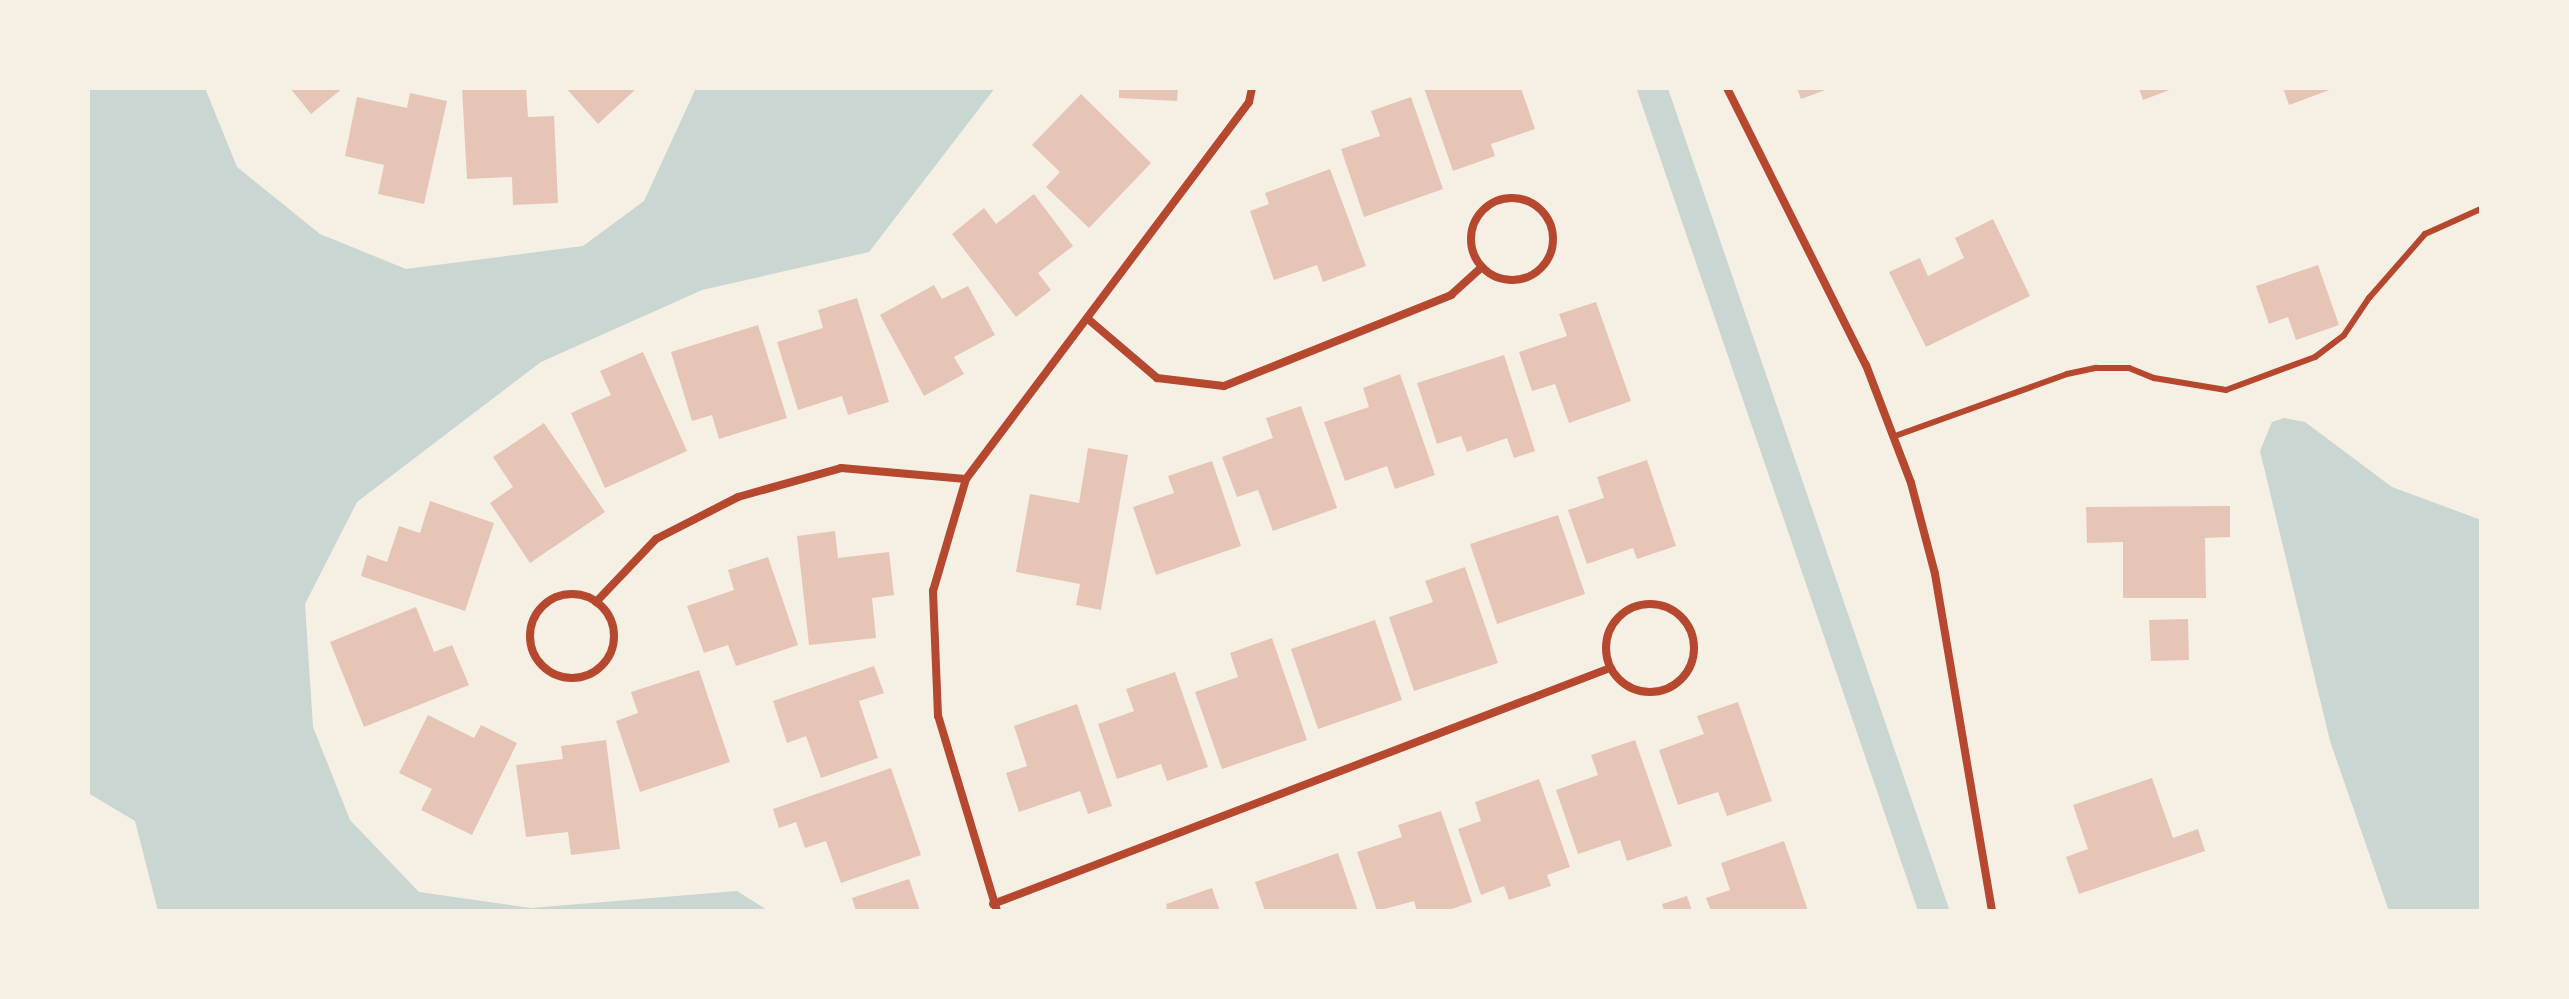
<!DOCTYPE html>
<html>
<head>
<meta charset="utf-8">
<style>
  body { margin:0 }
  #map { position:relative; width:2569px; height:999px; overflow:hidden; background:#f6efe4; font-family:"Source Sans 3",sans-serif }
  div>[style] { position:absolute }
  .water>* { inset:0; background:#c9d6d2 }
  .canal>* { height:30px; margin:-15px; padding:0 15px; transform-origin:15px; border-radius:15px; background:#c9d6d2 }
  .building>* { inset:0; background:#e6c5b7 }
  .service>* { height:6px; margin:-3px; padding:0 3px; transform-origin:3px; border-radius:3px; background:#b5482f }
  .minor>* { height:8px; margin:-4px; padding:0 4px; transform-origin:4px; border-radius:4px; background:#b5482f }
  .minor>.ring { margin:-4px; padding:0; box-sizing:content-box; background:none; border:8px solid #b5482f; border-radius:50% }
  span { translate:-50% -50%; white-space:nowrap; text-align:center; line-height:1.15; -webkit-text-stroke:8px #f6efe4; paint-order:stroke }
  .frame { position:absolute; inset:0; border:90px solid #f6efe4; pointer-events:none }
</style>
</head>
<body>
<div id="map">
  <div class="water">
    <div style="clip-path:polygon(88px 88px,205px 88px,237px 167px,320px 234px,406px 269px,583px 246px,644px 201px,696px 88px,995px 88px,869px 252px,702px 290px,541px 362px,357px 502px,305px 604px,313px 727px,350px 820px,419px 892px,531px 908px,737px 891px,769px 911px,158px 911px,135px 821px,88px 793px)"></div>
    <div style="clip-path:polygon(2284px 418px,2305px 422px,2392px 487px,2481px 520px,2481px 911px,2389px 911px,2330px 741px,2260px 451px,2272px 422px)"></div>
  </div>
  <div class="canal">
    <div style="left:1652px;top:88px;width:870px;rotate:71.09deg"></div>
  </div>
  <div class="building">
    <div style="clip-path:polygon(290px 88px,343px 88px,311px 114px)"></div>
    <div style="clip-path:polygon(462px 88px,526px 88px,528px 117px,554px 116px,558px 203px,513px 205px,512px 177px,467px 179px)"></div>
    <div style="clip-path:polygon(566px 88px,637px 88px,598px 124px)"></div>
    <div style="clip-path:polygon(1119px 88px,1178px 88px,1177px 101px,1119px 98px)"></div>
    <div style="clip-path:polygon(1424px 88px,1521px 88px,1535px 129px,1491px 144px,1495px 156px,1453px 171px)"></div>
    <div style="clip-path:polygon(1797px 88px,1831px 88px,1801px 99px)"></div>
    <div style="clip-path:polygon(2139px 88px,2175px 88px,2143px 100px)"></div>
    <div style="clip-path:polygon(2283px 88px,2335px 88px,2289px 105px)"></div>
    <div style="clip-path:polygon(410px 93px,447px 101px,424px 204px,378px 194px,384px 165px,345px 156px,357px 97px,407px 108px)"></div>
    <div style="clip-path:polygon(1081px 94px,1151px 163px,1089px 228px,1046px 187px,1060px 172px,1032px 145px)"></div>
    <div style="clip-path:polygon(1411px 97px,1443px 189px,1364px 217px,1341px 149px,1380px 136px,1371px 111px)"></div>
    <div style="clip-path:polygon(1330px 169px,1366px 266px,1323px 282px,1317px 265px,1274px 280px,1250px 211px,1269px 204px,1265px 193px)"></div>
    <div style="clip-path:polygon(1034px 194px,1073px 246px,1038px 273px,1051px 290px,1016px 317px,952px 234px,984px 208px,996px 224px)"></div>
    <div style="clip-path:polygon(1993px 219px,2030px 296px,1926px 347px,1889px 272px,1920px 258px,1928px 276px,1964px 258px,1955px 238px)"></div>
    <div style="clip-path:polygon(2318px 265px,2339px 325px,2296px 340px,2288px 317px,2269px 324px,2256px 286px)"></div>
    <div style="clip-path:polygon(934px 285px,942px 299px,968px 286px,995px 335px,954px 357px,964px 374px,924px 396px,880px 315px)"></div>
    <div style="clip-path:polygon(857px 298px,889px 402px,848px 415px,842px 396px,798px 410px,777px 342px,823px 328px,818px 310px)"></div>
    <div style="clip-path:polygon(1596px 302px,1631px 401px,1569px 423px,1555px 384px,1532px 391px,1519px 352px,1567px 336px,1559px 314px)"></div>
    <div style="clip-path:polygon(758px 325px,787px 418px,719px 439px,712px 415px,692px 421px,671px 352px)"></div>
    <div style="clip-path:polygon(643px 352px,687px 451px,605px 488px,571px 413px,611px 395px,600px 371px)"></div>
    <div style="clip-path:polygon(1504px 355px,1535px 451px,1514px 458px,1507px 438px,1467px 452px,1461px 436px,1437px 444px,1417px 383px)"></div>
    <div style="clip-path:polygon(1400px 374px,1435px 475px,1395px 489px,1387px 466px,1345px 481px,1324px 422px,1369px 407px,1363px 388px)"></div>
    <div style="clip-path:polygon(1301px 406px,1337px 508px,1273px 531px,1258px 490px,1237px 497px,1222px 457px,1273px 438px,1266px 418px)"></div>
    <div style="clip-path:polygon(544px 423px,605px 512px,530px 563px,490px 503px,513px 487px,493px 457px)"></div>
    <div style="clip-path:polygon(1088px 448px,1128px 455px,1101px 610px,1076px 605px,1080px 584px,1016px 572px,1030px 494px,1079px 503px)"></div>
    <div style="clip-path:polygon(1647px 460px,1676px 546px,1637px 559px,1633px 548px,1587px 564px,1568px 510px,1604px 498px,1597px 477px)"></div>
    <div style="clip-path:polygon(1212px 461px,1241px 546px,1156px 575px,1133px 507px,1174px 493px,1168px 476px)"></div>
    <div style="clip-path:polygon(430px 501px,494px 523px,465px 611px,361px 576px,367px 555px,387px 562px,399px 526px,420px 533px)"></div>
    <div style="clip-path:polygon(2230px 506px,2230px 537px,2205px 538px,2206px 598px,2123px 598px,2123px 542px,2087px 543px,2086px 507px)"></div>
    <div style="clip-path:polygon(1558px 515px,1585px 594px,1497px 624px,1470px 544px)"></div>
    <div style="clip-path:polygon(835px 531px,838px 558px,889px 552px,894px 595px,872px 598px,876px 638px,809px 645px,797px 536px)"></div>
    <div style="clip-path:polygon(768px 557px,798px 645px,736px 666px,728px 645px,704px 653px,687px 606px,734px 590px,728px 570px)"></div>
    <div style="clip-path:polygon(1465px 567px,1498px 663px,1414px 691px,1389px 617px,1433px 602px,1425px 581px)"></div>
    <div style="clip-path:polygon(416px 607px,434px 652px,452px 645px,469px 685px,364px 727px,330px 642px)"></div>
    <div style="clip-path:polygon(2188px 619px,2189px 660px,2151px 661px,2149px 620px)"></div>
    <div style="clip-path:polygon(1375px 620px,1402px 700px,1318px 729px,1291px 649px)"></div>
    <div style="clip-path:polygon(1272px 638px,1307px 740px,1222px 769px,1195px 692px,1238px 677px,1230px 653px)"></div>
    <div style="clip-path:polygon(874px 666px,884px 693px,859px 701px,878px 758px,821px 778px,806px 736px,787px 743px,773px 701px)"></div>
    <div style="clip-path:polygon(699px 670px,730px 762px,640px 792px,616px 721px,638px 713px,631px 692px)"></div>
    <div style="clip-path:polygon(1175px 672px,1208px 767px,1167px 781px,1161px 764px,1117px 779px,1098px 724px,1134px 711px,1126px 689px)"></div>
    <div style="clip-path:polygon(1738px 702px,1772px 801px,1727px 816px,1718px 792px,1678px 805px,1659px 750px,1704px 734px,1697px 716px)"></div>
    <div style="clip-path:polygon(1077px 704px,1112px 806px,1088px 814px,1080px 791px,1019px 812px,1006px 773px,1027px 766px,1014px 726px)"></div>
    <div style="clip-path:polygon(428px 715px,474px 738px,481px 725px,517px 743px,472px 835px,421px 810px,432px 789px,399px 773px)"></div>
    <div style="clip-path:polygon(606px 740px,620px 849px,571px 855px,568px 832px,526px 837px,516px 765px,563px 759px,561px 746px)"></div>
    <div style="clip-path:polygon(1635px 740px,1672px 846px,1627px 861px,1620px 840px,1578px 854px,1556px 790px,1598px 775px,1591px 755px)"></div>
    <div style="clip-path:polygon(891px 768px,921px 855px,841px 883px,826px 841px,805px 848px,796px 822px,779px 828px,773px 809px)"></div>
    <div style="clip-path:polygon(2152px 778px,2173px 838px,2198px 829px,2205px 851px,2079px 894px,2066px 857px,2088px 849px,2073px 805px)"></div>
    <div style="clip-path:polygon(1539px 779px,1570px 867px,1547px 875px,1551px 886px,1509px 900px,1504px 886px,1481px 895px,1458px 829px,1481px 821px,1475px 802px)"></div>
    <div style="clip-path:polygon(1441px 811px,1472px 902px,1446px 911px,1417px 911px,1414px 901px,1377px 911px,1357px 852px,1402px 837px,1398px 825px)"></div>
    <div style="clip-path:polygon(1784px 841px,1808px 911px,1711px 911px,1706px 898px,1730px 890px,1721px 863px)"></div>
    <div style="clip-path:polygon(1338px 853px,1358px 911px,1265px 911px,1255px 882px)"></div>
    <div style="clip-path:polygon(909px 879px,920px 911px,856px 911px,852px 898px)"></div>
    <div style="clip-path:polygon(1212px 888px,1220px 911px,1161px 911px,1167px 908px,1166px 904px)"></div>
    <div style="clip-path:polygon(1687px 896px,1692px 911px,1664px 911px,1662px 904px)"></div>
  </div>
  <div class="service">
    <div style="left:1895px;top:436px;width:183px;rotate:-19.8deg"></div>
    <div style="left:2067px;top:374px;width:30px;rotate:-12deg"></div>
    <div style="left:2096px;top:368px;width:33px"></div>
    <div style="left:2129px;top:368px;width:27px;rotate:22deg"></div>
    <div style="left:2154px;top:378px;width:73px;rotate:9.5deg"></div>
    <div style="left:2226px;top:390px;width:95px;rotate:-20.3deg"></div>
    <div style="left:2315px;top:357px;width:36px;rotate:-37deg"></div>
    <div style="left:2344px;top:335px;width:45px;rotate:-56deg"></div>
    <div style="left:2369px;top:298px;width:85px;rotate:-48.8deg"></div>
    <div style="left:2425px;top:234px;width:61px;rotate:-24.1deg"></div>
  </div>
  <div class="minor">
    <div style="left:1727px;top:88px;width:310px;rotate:63.4deg"></div>
    <div style="left:1866px;top:365px;width:126px;rotate:69.1deg"></div>
    <div style="left:1911px;top:483px;width:94px;rotate:75.2deg"></div>
    <div style="left:1935px;top:574px;width:342px;rotate:80.4deg"></div>
    <div class="ring" style="left:1471px;top:198px;width:74px;height:74px"></div>
    <div style="left:1088px;top:319px;width:91px;rotate:40.5deg"></div>
    <div style="left:1157px;top:378px;width:67px;rotate:6.8deg"></div>
    <div style="left:1224px;top:386px;width:245px;rotate:-21.8deg"></div>
    <div style="left:1451px;top:295px;width:42px;rotate:-42.1deg"></div>
    <div class="ring" style="left:530px;top:594px;width:76px;height:76px"></div>
    <div style="left:596px;top:602px;width:87px;rotate:-46.4deg"></div>
    <div style="left:656px;top:539px;width:92px;rotate:-27.1deg"></div>
    <div style="left:738px;top:497px;width:107px;rotate:-15.7deg"></div>
    <div style="left:841px;top:468px;width:125px;rotate:5deg"></div>
    <div class="ring" style="left:1606px;top:604px;width:80px;height:80px"></div>
    <div style="left:993px;top:904px;width:661px;rotate:-20.93deg"></div>
    <div style="left:997px;top:911px;width:204px;rotate:-106.8deg"></div>
    <div style="left:938px;top:716px;width:125px;rotate:-92.3deg"></div>
    <div style="left:933px;top:591px;width:117px;rotate:-73.6deg"></div>
    <div style="left:966px;top:479px;width:471px;rotate:-53.1deg"></div>
    <div style="left:1249px;top:102px;width:14px;rotate:-78deg"></div>
  </div>
  <div class="frame"></div>
</div>
</body>
</html>
